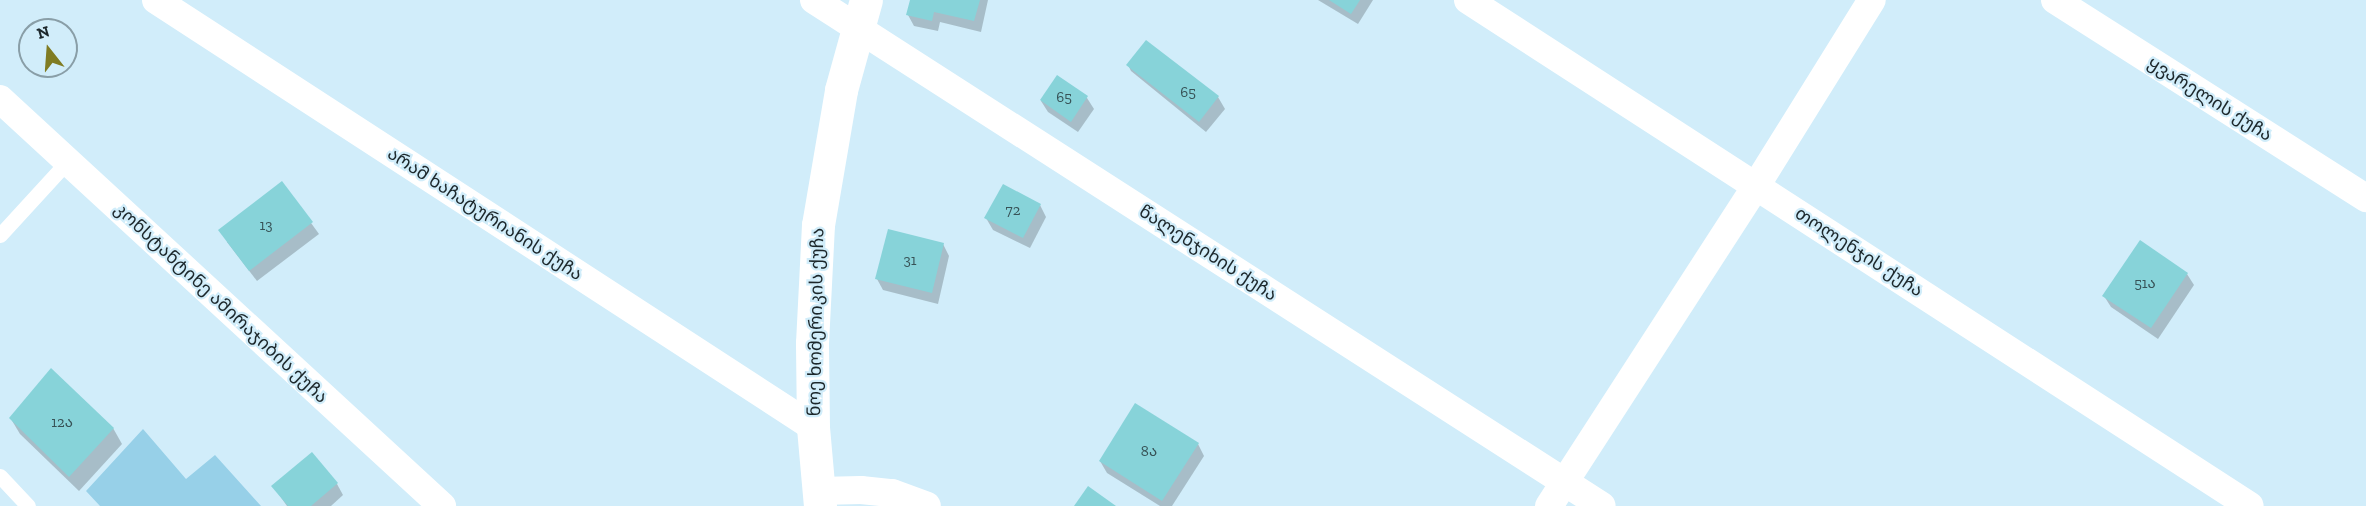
<!DOCTYPE html>
<html>
<head>
<meta charset="utf-8">
<style>
  body { margin:0 }
  #map { position:relative; width:2366px; height:506px; overflow:hidden; background:#d1edfa; font-family:"Zilla Slab","Noto Sans Georgian",serif }
  div>[style] { position:absolute }
  .green>* { inset:0; background:#97d0e8 }
  .shadow>* { inset:0; background:#0003 }
  .building>* { inset:0; background:#87d3d9 }
  .service>* { height:15px; margin:-7.5px; padding:0 7.5px; transform-origin:7.5px; border-radius:7.5px; background:#fff }
  .minor>* { height:28px; margin:-14px; padding:0 14px; transform-origin:14px; border-radius:14px; background:#fff }
  .tertiary>* { height:33px; margin:-16.5px; padding:0 16.5px; transform-origin:16.5px; border-radius:16.5px; background:#fff }
  span { translate:-50% -50%; white-space:nowrap; text-align:center; line-height:1.15; -webkit-text-stroke:4.5px #d1edfa; paint-order:stroke }
  .number-label { font-size:15px; color:#375256 }
  .number-label span { -webkit-text-stroke-width:0 }
  .street-label { font-size:18px; color:#1c272b }
  .north { position:absolute; left:18px; top:18px; width:60px; height:60px; box-sizing:border-box; background:#d1edfa; border:2px solid #899ea7; border-radius:50%; rotate:343deg; font-size:16px; font-weight:700; line-height:24px; text-align:center; color:#1c272b }
  .north::after { content:''; display:block; margin:auto; width:21px; height:27px; background:#807c23; clip-path:polygon(50% 0,100% 100%,50% 72%,0 100%) }
</style>
</head>
<body>
<div id="map">
  <div class="green">
    <div style="clip-path:polygon(143px 429px,186px 479px,215px 455px,261px 506px,100px 506px,86px 491px)"></div>
  </div>
  <div class="shadow">
    <div style="clip-path:polygon(911px 0,988px 0,981px 32px,940px 22px,938px 31px,914px 26px,908px 15px)"></div>
    <div style="clip-path:polygon(1318px 0,1373px 0,1358px 24px)"></div>
    <div style="clip-path:polygon(1146px 42px,1218px 97px,1225px 109px,1206px 132px,1131px 71px,1128px 65px)"></div>
    <div style="clip-path:polygon(1057px 77px,1087px 98px,1094px 109px,1078px 132px,1048px 112px,1041px 101px)"></div>
    <div style="clip-path:polygon(282px 183px,319px 234px,257px 281px,227px 242px)"></div>
    <div style="clip-path:polygon(1040px 205px,1046px 217px,1030px 248px,993px 230px,986px 218px)"></div>
    <div style="clip-path:polygon(943px 244px,949px 256px,938px 304px,883px 290px,877px 279px)"></div>
    <div style="clip-path:polygon(2187px 274px,2194px 285px,2158px 339px,2111px 307px,2104px 296px)"></div>
    <div style="clip-path:polygon(11px 419px,113px 428px,122px 444px,79px 491px,20px 434px)"></div>
    <div style="clip-path:polygon(1198px 444px,1204px 456px,1172px 506px,1160px 506px,1107px 473px,1100px 461px)"></div>
    <div style="clip-path:polygon(337px 484px,343px 495px,331px 506px,287px 506px,273px 486px)"></div>
  </div>
  <div class="building">
    <div style="clip-path:polygon(910px 0,980px 0,974px 21px,934px 12px,932px 21px,906px 15px)"></div>
    <div style="clip-path:polygon(1329px 0,1360px 0,1351px 14px)"></div>
    <div style="clip-path:polygon(1146px 40px,1219px 96px,1199px 122px,1126px 65px)"></div>
    <div style="clip-path:polygon(1057px 75px,1088px 96px,1071px 122px,1040px 100px)"></div>
    <div style="clip-path:polygon(282px 181px,313px 222px,249px 271px,218px 230px)"></div>
    <div style="clip-path:polygon(1003px 184px,1041px 204px,1023px 238px,984px 218px)"></div>
    <div style="clip-path:polygon(888px 229px,944px 243px,932px 293px,875px 279px)"></div>
    <div style="clip-path:polygon(2140px 240px,2188px 273px,2151px 328px,2102px 296px)"></div>
    <div style="clip-path:polygon(51px 368px,114px 428px,69px 477px,9px 418px)"></div>
    <div style="clip-path:polygon(1135px 403px,1199px 443px,1162px 501px,1099px 461px)"></div>
    <div style="clip-path:polygon(312px 452px,338px 483px,311px 506px,288px 506px,271px 486px)"></div>
    <div style="clip-path:polygon(1088px 486px,1116px 506px,1074px 506px)"></div>
  </div>
  <div class="service">
    <div style="left:0;top:235px;width:99px;rotate:-47.5deg"></div>
    <div style="left:0;top:476px;width:41px;rotate:47deg"></div>
  </div>
  <div class="minor">
    <div style="left:156px;top:0;width:784px;rotate:33.02deg"></div>
    <div style="left:814px;top:0;width:936px;rotate:32.71deg"></div>
    <div style="left:1468px;top:0;width:931px;rotate:32.91deg"></div>
    <div style="left:2055px;top:0;width:369px;rotate:32.5deg"></div>
    <div style="left:0;top:99px;width:601px;rotate:42.64deg"></div>
    <div style="left:819px;top:491px;width:42px;rotate:-1.4deg"></div>
    <div style="left:861px;top:490px;width:31px;rotate:6deg"></div>
    <div style="left:892px;top:493px;width:37px;rotate:20deg"></div>
    <div style="left:1549px;top:506px;width:381px;rotate:-57.1deg"></div>
    <div style="left:1756px;top:186px;width:219px;rotate:-58.1deg"></div>
  </div>
  <div class="tertiary">
    <div style="left:820px;top:506px;width:79px;rotate:-95.1deg"></div>
    <div style="left:813px;top:427px;width:84px;rotate:-90.7deg"></div>
    <div style="left:812px;top:343px;width:118px;rotate:-87.1deg"></div>
    <div style="left:818px;top:225px;width:137px;rotate:-80.3deg"></div>
    <div style="left:841px;top:90px;width:93px;rotate:-74.5deg"></div>
  </div>
  <div class="number-label">
    <span style="left:1188px;top:93px">65</span>
    <span style="left:1064px;top:98px">65</span>
    <span style="left:1013px;top:211px">72</span>
    <span style="left:266px;top:226px">13</span>
    <span style="left:910px;top:261px">31</span>
    <span style="left:2145px;top:284px">51ა</span>
    <span style="left:62px;top:423px">12ა</span>
    <span style="left:1149px;top:452px">8ა</span>
  </div>
  <div class="street-label">
    <span style="left:2210px;top:99px;rotate:32deg">ყვარელის ქუჩა</span>
    <span style="left:485px;top:214px;rotate:33deg">არამ ხაჩატურიანის ქუჩა</span>
    <span style="left:1859px;top:252px;rotate:33deg">თოლენჯის ქუჩა</span>
    <span style="left:1208px;top:253px;rotate:33deg">წალენჯიხის ქუჩა</span>
    <span style="left:221px;top:303px;rotate:43deg">კონსტანტინე ამირაჯიბის ქუჩა</span>
    <span style="left:816px;top:322px;rotate:-89deg">ნოე ხომერიკის ქუჩა</span>
  </div>
  <div class="north">N</div>
</div>
</body>
</html>
